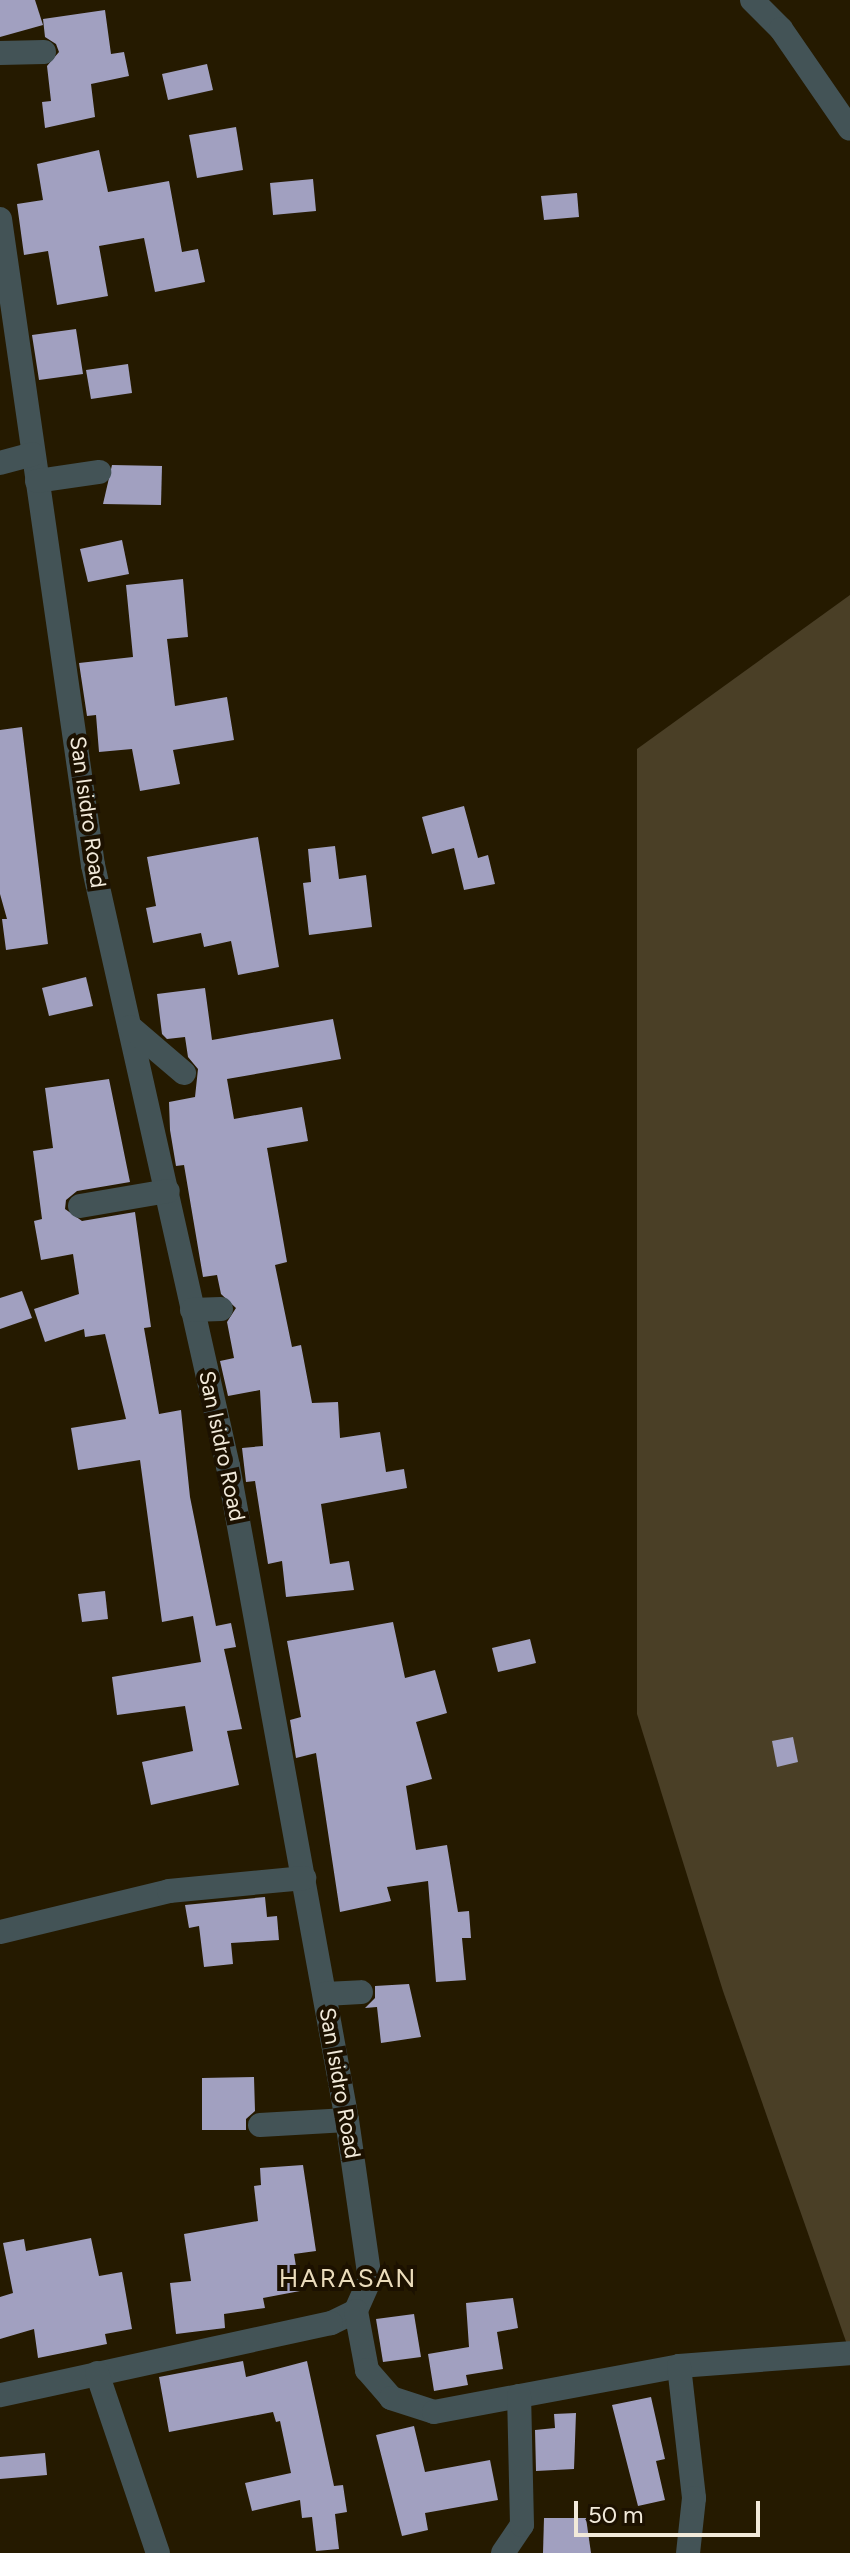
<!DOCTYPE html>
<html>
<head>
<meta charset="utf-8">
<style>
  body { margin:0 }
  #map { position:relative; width:850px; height:2553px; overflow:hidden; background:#251a00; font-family:Figtree,sans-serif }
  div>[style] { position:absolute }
  .green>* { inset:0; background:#4a3f26 }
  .building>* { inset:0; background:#a1a0c0 }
  .minor>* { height:24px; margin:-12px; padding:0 12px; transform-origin:12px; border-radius:12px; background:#435356 }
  span { translate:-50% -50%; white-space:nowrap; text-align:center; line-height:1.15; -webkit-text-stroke:8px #1c1100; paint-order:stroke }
  .street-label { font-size:22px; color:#f2eada }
  .quarter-label { font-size:26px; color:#ebdcbb; letter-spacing:2px }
  .scale { position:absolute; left:574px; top:2501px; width:186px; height:36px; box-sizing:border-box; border:4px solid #f2eada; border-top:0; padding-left:10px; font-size:24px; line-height:28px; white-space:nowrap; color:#f2eada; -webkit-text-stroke:6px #1c1100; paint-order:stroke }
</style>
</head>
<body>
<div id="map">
  <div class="green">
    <div style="clip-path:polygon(850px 595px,850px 2353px,723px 1991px,637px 1714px,637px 749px)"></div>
  </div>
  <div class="building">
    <div style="clip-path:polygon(0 0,35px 0,43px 25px,0 37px)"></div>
    <div style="clip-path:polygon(105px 10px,111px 54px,124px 52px,129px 76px,91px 84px,95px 117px,45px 128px,42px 102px,51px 101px,47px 66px,59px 52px,56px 44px,45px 37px,43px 19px)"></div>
    <div style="clip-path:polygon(207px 64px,213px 90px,168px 100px,162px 74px)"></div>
    <div style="clip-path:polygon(236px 127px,243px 170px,197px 178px,189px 135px)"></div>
    <div style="clip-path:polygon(99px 150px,108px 192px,169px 181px,182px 252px,198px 249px,205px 282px,155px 292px,144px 238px,99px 246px,108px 296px,57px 305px,48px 251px,24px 255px,17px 204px,43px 200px,37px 164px)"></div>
    <div style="clip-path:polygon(313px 179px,316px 211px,273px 215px,270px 183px)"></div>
    <div style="clip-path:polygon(577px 193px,579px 217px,544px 220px,541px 196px)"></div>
    <div style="clip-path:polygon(76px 329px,83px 374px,39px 380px,32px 335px)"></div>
    <div style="clip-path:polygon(128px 364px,132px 393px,91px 399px,86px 370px)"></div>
    <div style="clip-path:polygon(112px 465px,162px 466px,161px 505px,103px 504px)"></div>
    <div style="clip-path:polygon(122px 540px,129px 574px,88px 582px,80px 549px)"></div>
    <div style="clip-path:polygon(183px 579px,188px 637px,167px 639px,175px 706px,227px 697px,234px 740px,173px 750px,180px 784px,140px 791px,132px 749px,99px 752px,96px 715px,87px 716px,79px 663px,133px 657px,126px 585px)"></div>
    <div style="clip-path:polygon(22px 727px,48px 944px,6px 950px,2px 919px,7px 919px,0 894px,0 730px)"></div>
    <div style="clip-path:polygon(464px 806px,478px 858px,488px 855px,495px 884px,464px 890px,454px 848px,432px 854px,422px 817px)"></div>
    <div style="clip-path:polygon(258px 837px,279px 967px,238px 975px,231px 941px,204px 947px,201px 933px,153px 943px,146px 908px,156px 906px,147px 857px)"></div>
    <div style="clip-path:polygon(335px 846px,339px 879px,366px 875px,372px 927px,309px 935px,303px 883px,311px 882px,308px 849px)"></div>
    <div style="clip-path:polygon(86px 977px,93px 1006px,49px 1016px,42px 988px)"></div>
    <div style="clip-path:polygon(205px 988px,212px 1040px,333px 1019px,341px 1059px,227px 1079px,234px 1119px,302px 1107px,308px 1141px,267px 1148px,287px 1262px,275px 1265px,292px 1347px,301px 1345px,312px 1403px,338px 1402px,340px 1438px,380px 1432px,386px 1472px,404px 1469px,407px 1488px,321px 1504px,330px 1564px,349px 1561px,354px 1590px,286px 1597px,282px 1561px,268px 1564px,255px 1481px,246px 1482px,242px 1448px,263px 1446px,260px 1390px,228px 1396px,220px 1361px,234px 1358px,227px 1322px,236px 1308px,221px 1294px,217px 1275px,203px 1277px,184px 1165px,176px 1166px,170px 1130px,169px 1102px,195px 1097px,198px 1069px,188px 1057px,185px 1037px,167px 1039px,162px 1034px,157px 994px)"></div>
    <div style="clip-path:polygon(109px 1079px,130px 1182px,77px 1191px,66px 1200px,65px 1209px,82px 1221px,135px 1212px,151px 1327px,144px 1328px,159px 1414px,181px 1410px,190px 1497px,216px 1626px,231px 1623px,236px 1647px,224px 1649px,242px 1729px,227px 1731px,239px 1785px,151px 1805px,142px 1762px,193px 1751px,185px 1706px,117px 1715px,112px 1677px,201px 1662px,193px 1616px,162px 1622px,140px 1460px,78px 1470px,71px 1428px,126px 1419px,105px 1334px,85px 1337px,84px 1329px,45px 1342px,34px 1309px,79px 1294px,73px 1254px,41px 1260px,34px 1221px,42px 1219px,33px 1151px,53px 1148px,45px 1088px)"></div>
    <div style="clip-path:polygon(22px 1291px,32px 1318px,0 1329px,0 1298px)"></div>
    <div style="clip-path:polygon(105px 1591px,108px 1619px,82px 1622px,78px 1594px)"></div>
    <div style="clip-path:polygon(393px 1622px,405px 1678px,435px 1670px,447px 1713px,416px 1722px,432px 1779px,406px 1786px,416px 1850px,447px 1845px,458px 1912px,469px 1911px,471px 1938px,462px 1938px,466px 1980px,436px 1982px,428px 1881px,387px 1887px,391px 1901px,340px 1912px,316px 1753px,296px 1758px,290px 1720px,301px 1717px,287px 1641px)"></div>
    <div style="clip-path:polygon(530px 1639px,536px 1663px,498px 1672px,492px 1648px)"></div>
    <div style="clip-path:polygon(793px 1737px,798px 1762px,777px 1767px,772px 1741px)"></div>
    <div style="clip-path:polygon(265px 1897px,267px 1917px,277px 1916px,279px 1940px,231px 1943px,233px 1964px,204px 1967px,199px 1926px,189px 1928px,185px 1905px)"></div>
    <div style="clip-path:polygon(409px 1984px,421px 2037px,381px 2043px,377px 2007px,365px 2008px,375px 1998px,375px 1986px)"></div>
    <div style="clip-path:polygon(254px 2077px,255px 2111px,246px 2119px,246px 2130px,202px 2130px,202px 2078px)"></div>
    <div style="clip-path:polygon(303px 2165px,316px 2251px,294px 2254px,300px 2291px,263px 2298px,265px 2308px,224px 2314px,225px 2328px,176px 2334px,170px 2283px,191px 2281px,184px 2234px,258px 2221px,254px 2186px,261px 2185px,260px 2168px)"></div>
    <div style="clip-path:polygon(91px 2238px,99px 2276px,122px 2272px,132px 2329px,105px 2334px,107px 2344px,38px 2358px,34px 2329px,0 2339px,0 2297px,13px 2293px,3px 2243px,24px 2239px,26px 2251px)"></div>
    <div style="clip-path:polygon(513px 2298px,518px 2328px,497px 2332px,503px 2369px,466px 2375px,468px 2385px,434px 2391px,428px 2354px,469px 2347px,466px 2303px)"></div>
    <div style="clip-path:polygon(414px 2314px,421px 2357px,383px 2362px,376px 2319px)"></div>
    <div style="clip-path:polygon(243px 2361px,246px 2377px,307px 2361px,334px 2486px,343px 2485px,347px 2512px,335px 2514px,339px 2549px,316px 2551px,312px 2517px,302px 2518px,300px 2500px,252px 2511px,245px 2483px,291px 2473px,280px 2421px,276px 2422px,273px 2412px,169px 2432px,159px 2377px)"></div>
    <div style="clip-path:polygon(651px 2397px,665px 2459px,656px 2461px,665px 2500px,638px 2506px,612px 2405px)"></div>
    <div style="clip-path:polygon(576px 2413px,574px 2469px,536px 2471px,535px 2430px,555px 2428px,554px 2414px)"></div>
    <div style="clip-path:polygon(414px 2426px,425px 2472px,490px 2460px,498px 2500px,425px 2513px,428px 2530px,402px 2536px,376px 2435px)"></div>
    <div style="clip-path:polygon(45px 2453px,47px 2475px,0 2479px,0 2457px)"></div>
    <div style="clip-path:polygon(544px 2518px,586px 2518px,591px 2553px,543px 2553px)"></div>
  </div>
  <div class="minor">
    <div style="left:752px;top:0;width:41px;rotate:45deg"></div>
    <div style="left:781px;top:29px;width:121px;rotate:55.4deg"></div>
    <div style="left:0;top:53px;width:44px;rotate:-1.3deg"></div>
    <div style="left:0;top:219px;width:653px;rotate:81.81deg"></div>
    <div style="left:93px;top:865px;width:616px;rotate:77.34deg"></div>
    <div style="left:228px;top:1466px;width:665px;rotate:79.69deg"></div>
    <div style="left:347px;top:2120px;width:161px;rotate:81.8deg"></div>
    <div style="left:370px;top:2279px;width:35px;rotate:114deg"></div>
    <div style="left:356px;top:2311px;width:28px;rotate:154deg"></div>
    <div style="left:331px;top:2323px;width:339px;rotate:167.7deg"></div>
    <div style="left:0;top:463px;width:34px;rotate:-15deg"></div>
    <div style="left:37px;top:481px;width:63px;rotate:-8.3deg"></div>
    <div style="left:130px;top:1027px;width:71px;rotate:40.4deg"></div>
    <div style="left:80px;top:1206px;width:89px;rotate:-9.7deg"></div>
    <div style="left:192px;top:1310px;width:29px;rotate:-2deg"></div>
    <div style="left:0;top:1932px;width:174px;rotate:-13.6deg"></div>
    <div style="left:169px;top:1891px;width:136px;rotate:-5.5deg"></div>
    <div style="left:325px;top:1994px;width:36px;rotate:-3deg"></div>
    <div style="left:260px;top:2125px;width:87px;rotate:-3.3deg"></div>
    <div style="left:356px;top:2311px;width:60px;rotate:79.4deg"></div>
    <div style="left:367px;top:2370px;width:37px;rotate:49deg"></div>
    <div style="left:391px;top:2398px;width:45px;rotate:18deg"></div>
    <div style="left:434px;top:2412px;width:249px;rotate:-10.6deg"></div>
    <div style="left:679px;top:2366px;width:171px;rotate:-4.3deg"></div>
    <div style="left:679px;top:2366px;width:133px;rotate:83.5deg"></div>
    <div style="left:694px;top:2498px;width:55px;rotate:96.2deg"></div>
    <div style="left:97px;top:2373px;width:190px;rotate:71.3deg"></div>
    <div style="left:503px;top:2553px;width:34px;rotate:-56deg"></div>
    <div style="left:522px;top:2525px;width:129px;rotate:-91.3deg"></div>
  </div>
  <div class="street-label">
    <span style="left:88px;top:812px;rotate:82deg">San Isidro Road</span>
    <span style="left:222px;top:1446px;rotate:78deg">San Isidro Road</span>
    <span style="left:340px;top:2083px;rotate:80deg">San Isidro Road</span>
  </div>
  <div class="quarter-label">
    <span style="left:348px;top:2279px">HARASAN</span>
  </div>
  <div class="scale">50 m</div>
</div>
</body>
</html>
